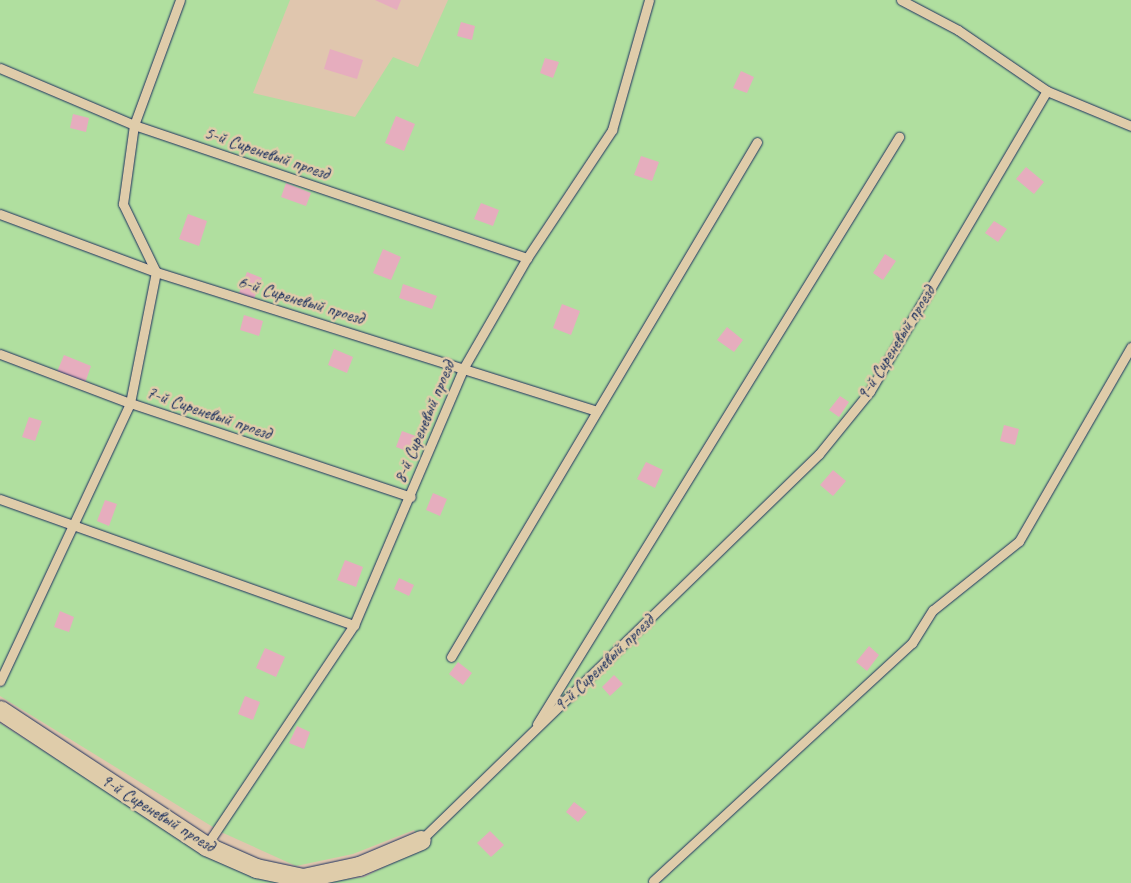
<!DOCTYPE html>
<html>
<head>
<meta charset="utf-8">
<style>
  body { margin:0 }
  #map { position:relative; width:1131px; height:883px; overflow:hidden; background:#e0c6ae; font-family:Caveat,sans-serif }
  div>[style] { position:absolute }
  .green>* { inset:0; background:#b0df9f }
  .building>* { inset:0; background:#e6adbe }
  .roads { filter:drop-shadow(0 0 1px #1b2f5e) drop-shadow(0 0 1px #1b2f5e) }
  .lane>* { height:9px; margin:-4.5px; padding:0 4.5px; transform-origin:4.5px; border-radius:4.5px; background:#dfccaa }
  .street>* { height:19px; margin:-9.5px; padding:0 9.5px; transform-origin:9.5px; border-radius:9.5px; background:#dfccaa }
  span { translate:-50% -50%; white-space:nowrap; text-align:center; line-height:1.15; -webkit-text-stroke:5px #dfccaa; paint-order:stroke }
  .street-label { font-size:18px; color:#1b2f5e }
</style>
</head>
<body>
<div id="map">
  <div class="green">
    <div style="clip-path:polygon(0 0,290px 0,253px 93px,355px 117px,393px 57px,418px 67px,448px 0,1131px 0,1131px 883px,319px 883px,364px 877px,424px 847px,414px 830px,353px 854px,296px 866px,221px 832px,0 696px)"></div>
    <div style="clip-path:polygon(0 723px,200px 851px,298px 883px,0 883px)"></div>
  </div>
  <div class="building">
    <div style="clip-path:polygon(375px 0,401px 0,397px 10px)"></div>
    <div style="clip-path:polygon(461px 22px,475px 26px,472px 40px,457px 36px)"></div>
    <div style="clip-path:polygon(330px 49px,363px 60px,357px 79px,324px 69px)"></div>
    <div style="clip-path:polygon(545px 58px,559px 62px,553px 78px,540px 73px)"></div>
    <div style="clip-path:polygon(741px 71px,754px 77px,747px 93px,733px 88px)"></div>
    <div style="clip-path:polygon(73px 114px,89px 118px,86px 132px,70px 128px)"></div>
    <div style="clip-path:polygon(396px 116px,415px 124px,404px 151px,385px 143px)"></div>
    <div style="clip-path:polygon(641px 156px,659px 162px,652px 181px,634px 175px)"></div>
    <div style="clip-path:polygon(1026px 167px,1044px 182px,1034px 194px,1016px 179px)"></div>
    <div style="clip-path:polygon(286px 183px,311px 193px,306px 206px,281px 197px)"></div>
    <div style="clip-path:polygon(481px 203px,499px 210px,493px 226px,474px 219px)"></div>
    <div style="clip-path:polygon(188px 214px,207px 221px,199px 246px,179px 239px)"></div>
    <div style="clip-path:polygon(994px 221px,1007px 229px,998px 242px,985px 233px)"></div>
    <div style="clip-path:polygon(383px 249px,401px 257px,391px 280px,373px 273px)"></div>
    <div style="clip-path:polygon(885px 254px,896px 261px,883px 280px,873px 273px)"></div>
    <div style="clip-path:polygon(247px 272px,262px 278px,254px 299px,239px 293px)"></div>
    <div style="clip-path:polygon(403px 284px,437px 296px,432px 309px,399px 298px)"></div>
    <div style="clip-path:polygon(562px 304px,580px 311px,571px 335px,553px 328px)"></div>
    <div style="clip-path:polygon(244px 315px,263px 321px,259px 336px,240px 330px)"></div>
    <div style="clip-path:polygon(727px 327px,743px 340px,734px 352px,717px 340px)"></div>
    <div style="clip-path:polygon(334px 349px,353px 357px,347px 373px,328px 365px)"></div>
    <div style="clip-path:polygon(64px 355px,91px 366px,85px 383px,57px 372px)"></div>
    <div style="clip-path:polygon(840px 396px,849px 402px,839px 417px,829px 410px)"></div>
    <div style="clip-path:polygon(29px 417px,42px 421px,35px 441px,22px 437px)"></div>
    <div style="clip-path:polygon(1004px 425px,1019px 429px,1015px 445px,1000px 441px)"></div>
    <div style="clip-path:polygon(402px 431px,424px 439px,418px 455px,396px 447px)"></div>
    <div style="clip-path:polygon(646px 462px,663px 470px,655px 488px,637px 479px)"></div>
    <div style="clip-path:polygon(833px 470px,846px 481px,833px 496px,820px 485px)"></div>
    <div style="clip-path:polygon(433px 493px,447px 499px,440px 516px,426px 510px)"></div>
    <div style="clip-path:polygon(105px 500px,117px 504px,109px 526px,97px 521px)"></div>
    <div style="clip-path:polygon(345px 560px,363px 567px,356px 587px,337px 580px)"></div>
    <div style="clip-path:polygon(399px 578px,414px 585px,409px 596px,394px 589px)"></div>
    <div style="clip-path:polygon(60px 611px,74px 617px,69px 632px,54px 627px)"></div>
    <div style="clip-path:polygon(869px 646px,879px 655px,867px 671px,856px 662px)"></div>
    <div style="clip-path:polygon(265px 648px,285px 657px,276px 677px,256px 668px)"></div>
    <div style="clip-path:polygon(458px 662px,472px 673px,463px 685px,449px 674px)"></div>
    <div style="clip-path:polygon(614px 675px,623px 684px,610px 696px,602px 687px)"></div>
    <div style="clip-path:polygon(245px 696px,260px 702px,253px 720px,238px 714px)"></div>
    <div style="clip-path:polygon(297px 726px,310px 732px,304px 749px,289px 743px)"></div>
    <div style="clip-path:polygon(574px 802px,587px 812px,578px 822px,566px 812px)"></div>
    <div style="clip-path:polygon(490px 831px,504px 845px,491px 857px,477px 843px)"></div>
  </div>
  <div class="roads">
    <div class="lane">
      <div style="left:901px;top:0;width:64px;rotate:27.8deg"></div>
      <div style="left:958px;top:30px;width:108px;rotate:34.4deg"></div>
      <div style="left:1047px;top:91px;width:91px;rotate:22.6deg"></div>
      <div style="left:0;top:68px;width:146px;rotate:23deg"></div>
      <div style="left:134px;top:125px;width:415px;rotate:18.7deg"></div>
      <div style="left:0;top:214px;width:166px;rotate:20.4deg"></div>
      <div style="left:156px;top:272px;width:459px;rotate:17.5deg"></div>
      <div style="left:0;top:354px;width:139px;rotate:20.7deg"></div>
      <div style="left:130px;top:403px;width:296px;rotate:18.5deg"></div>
      <div style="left:0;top:499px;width:376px;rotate:19.6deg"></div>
      <div style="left:451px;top:657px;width:599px;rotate:-59.28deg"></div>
      <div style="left:0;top:681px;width:307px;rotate:-64.9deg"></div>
      <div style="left:130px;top:403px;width:134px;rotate:-78.8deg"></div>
      <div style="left:156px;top:272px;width:76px;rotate:-115.9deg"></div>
      <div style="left:123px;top:204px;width:80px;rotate:-82.1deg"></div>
      <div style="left:134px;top:125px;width:133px;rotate:-69.8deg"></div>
      <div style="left:537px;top:724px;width:690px;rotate:-58.34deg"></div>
      <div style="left:421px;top:840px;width:554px;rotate:-44.12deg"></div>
      <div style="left:819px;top:454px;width:81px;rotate:-51deg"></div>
      <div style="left:870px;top:391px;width:348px;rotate:-59.5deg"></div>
      <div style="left:206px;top:846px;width:266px;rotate:-56.2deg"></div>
      <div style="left:354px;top:625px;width:280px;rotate:-66.9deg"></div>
      <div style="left:464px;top:367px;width:126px;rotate:-60deg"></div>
      <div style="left:527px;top:258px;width:154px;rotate:-56.4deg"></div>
      <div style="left:612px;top:130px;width:135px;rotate:-74.1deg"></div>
      <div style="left:653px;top:881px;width:352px;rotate:-42.6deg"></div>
      <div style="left:912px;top:643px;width:39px;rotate:-58deg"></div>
      <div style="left:933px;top:610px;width:110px;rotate:-38.7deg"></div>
      <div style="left:1019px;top:541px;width:224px;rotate:-60deg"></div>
    </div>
    <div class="street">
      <div style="left:0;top:710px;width:247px;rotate:33.4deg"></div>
      <div style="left:206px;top:846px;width:55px;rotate:23.7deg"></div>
      <div style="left:256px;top:868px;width:48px;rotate:12deg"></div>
      <div style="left:303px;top:878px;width:57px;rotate:-12.1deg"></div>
      <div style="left:359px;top:866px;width:67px;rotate:-22.8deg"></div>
    </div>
  </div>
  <div class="street-label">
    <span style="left:267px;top:153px;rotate:19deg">5-й Сиреневый проезд</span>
    <span style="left:301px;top:300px;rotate:17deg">6-й Сиреневый проезд</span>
    <span style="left:896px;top:343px;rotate:-58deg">9-й Сиреневый проезд</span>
    <span style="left:209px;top:413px;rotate:19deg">7-й Сиреневый проезд</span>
    <span style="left:424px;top:422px;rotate:-67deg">8-й Сиреневый проезд</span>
    <span style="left:604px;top:663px;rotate:-44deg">9-й Сиреневый проезд</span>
    <span style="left:158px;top:813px;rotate:32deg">9-й Сиреневый проезд</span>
  </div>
</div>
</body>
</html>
